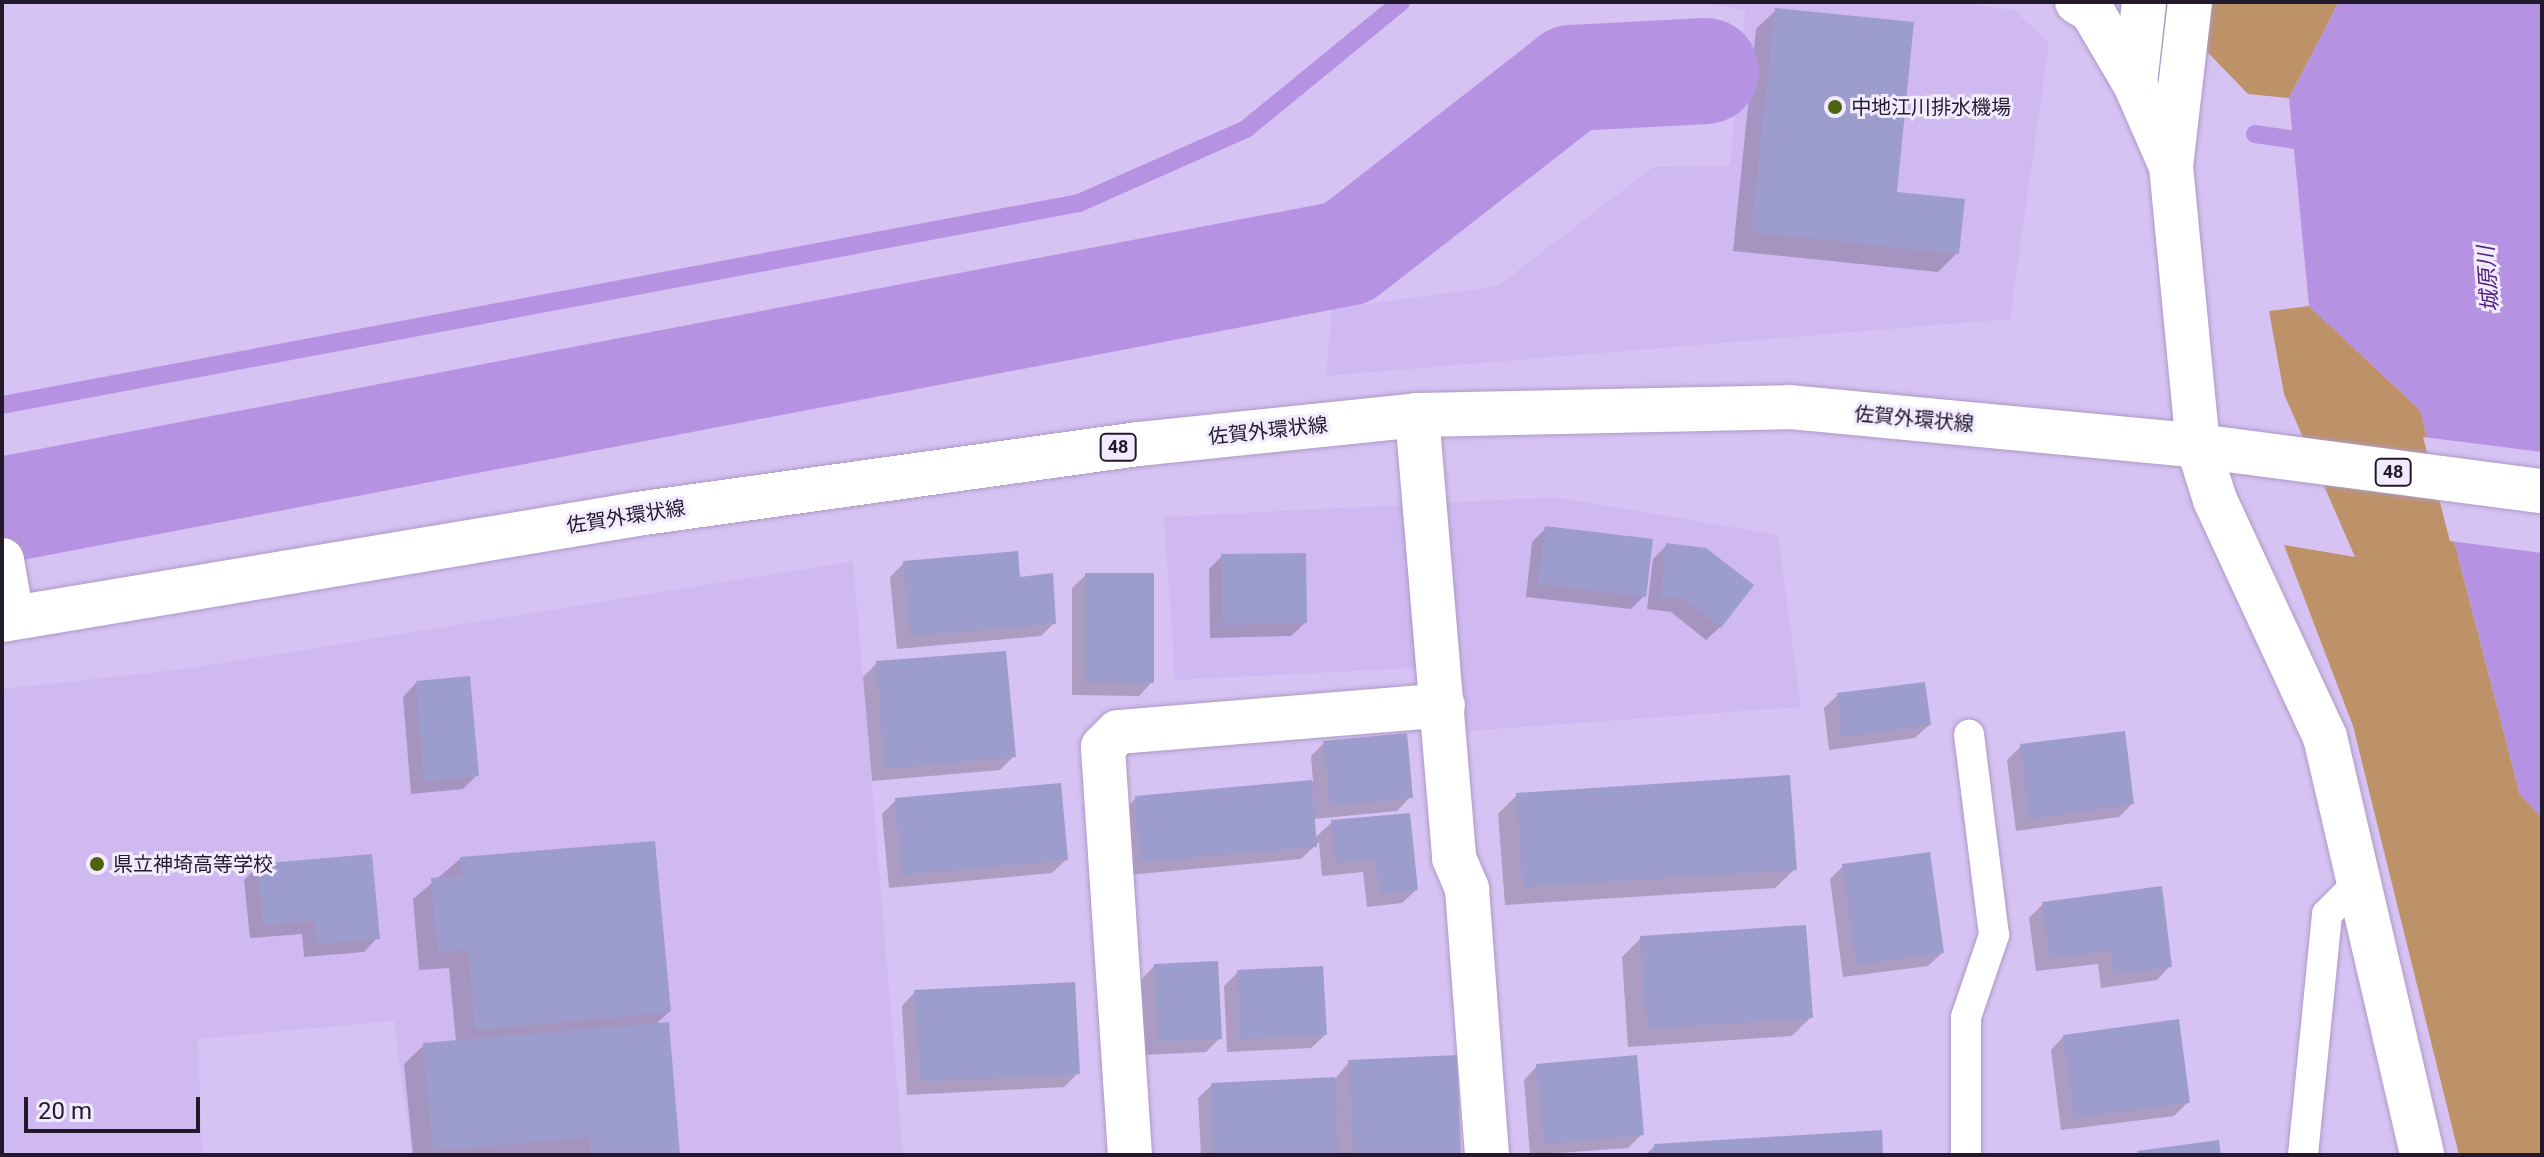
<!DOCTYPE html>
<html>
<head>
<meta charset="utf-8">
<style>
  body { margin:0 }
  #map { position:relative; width:2544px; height:1157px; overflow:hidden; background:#d7c3f3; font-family:Roboto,"Noto Sans JP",sans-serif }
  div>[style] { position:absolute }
  .built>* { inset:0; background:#d0b9f0 }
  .green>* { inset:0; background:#be9268 }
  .water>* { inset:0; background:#b692e2 }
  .pier>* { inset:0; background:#d7c3f3 }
  .shadow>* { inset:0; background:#0003 }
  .stream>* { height:18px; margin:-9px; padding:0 9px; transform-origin:9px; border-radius:9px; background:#b692e2 }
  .river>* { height:106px; margin:-53px; padding:0 53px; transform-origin:53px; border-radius:53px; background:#b692e2 }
  .building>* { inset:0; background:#9d9dcd }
  .roads { filter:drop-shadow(0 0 2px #ad99c7) drop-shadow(0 0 2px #ad99c7) }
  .service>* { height:30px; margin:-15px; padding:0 15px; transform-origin:15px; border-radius:15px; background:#fff }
  .minor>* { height:44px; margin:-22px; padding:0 22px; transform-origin:22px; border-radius:22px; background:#fff }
  .primary>* { height:44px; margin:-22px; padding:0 22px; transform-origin:22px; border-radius:22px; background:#fff }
  .dots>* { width:22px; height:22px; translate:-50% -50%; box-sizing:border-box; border:4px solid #f2eafe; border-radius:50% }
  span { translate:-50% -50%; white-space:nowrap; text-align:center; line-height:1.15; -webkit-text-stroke:6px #f2eafe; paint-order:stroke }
  .shield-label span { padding:2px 6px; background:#f2eafe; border:2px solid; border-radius:6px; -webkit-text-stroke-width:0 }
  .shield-label { font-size:18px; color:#221a2c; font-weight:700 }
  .poi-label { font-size:20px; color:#221a2c }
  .left { translate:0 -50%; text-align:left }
  .street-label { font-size:20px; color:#221a2c }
  .water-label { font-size:22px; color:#53227f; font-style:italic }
  .frame { position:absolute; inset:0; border:4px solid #221a2c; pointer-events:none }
  .scale { position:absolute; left:24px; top:1097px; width:176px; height:36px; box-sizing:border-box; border:4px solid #221a2c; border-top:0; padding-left:10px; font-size:24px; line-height:28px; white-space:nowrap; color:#221a2c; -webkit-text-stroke:6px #f2eafe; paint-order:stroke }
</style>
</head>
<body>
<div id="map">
  <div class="built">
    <div style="clip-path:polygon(1696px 2px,1950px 2px,2014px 10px,2049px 43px,2010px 319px,1326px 376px,1332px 309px,1498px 286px,1653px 167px,1730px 166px,1745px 10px)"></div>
    <div style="clip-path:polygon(1556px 497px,1778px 535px,1801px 707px,1467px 731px,1458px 666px,1175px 680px,1164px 517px)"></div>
    <div style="clip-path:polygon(853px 561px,903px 1155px,412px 1155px,394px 1021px,198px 1039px,202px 1155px,2px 1155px,2px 689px,185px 669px)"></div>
  </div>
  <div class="green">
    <div style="clip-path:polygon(2159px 2px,2339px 2px,2289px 98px,2248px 94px)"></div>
    <div style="clip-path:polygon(2309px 306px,2420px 410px,2520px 795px,2542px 818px,2542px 1155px,2459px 1155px,2353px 726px,2284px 545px,2355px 557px,2284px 394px,2269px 311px)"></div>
  </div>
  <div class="water">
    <div style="clip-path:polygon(2339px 2px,2542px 2px,2542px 818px,2520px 795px,2420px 410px,2309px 306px,2289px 98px)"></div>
  </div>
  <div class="pier">
    <div style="clip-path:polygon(2423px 437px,2542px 452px,2542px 553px,2450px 541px)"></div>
  </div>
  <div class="shadow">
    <div style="clip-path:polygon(1776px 10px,1894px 193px,1957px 253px,1938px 272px,1733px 251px,1756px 29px)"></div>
    <div style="clip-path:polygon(1546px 528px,1644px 596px,1631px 609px,1526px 597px,1532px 542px)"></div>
    <div style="clip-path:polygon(1667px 545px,1720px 627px,1706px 640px,1671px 612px,1647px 609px,1653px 559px)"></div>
    <div style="clip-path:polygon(1222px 556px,1305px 623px,1291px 636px,1210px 638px,1209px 569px)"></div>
    <div style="clip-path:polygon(904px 563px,1018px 579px,1054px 623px,1041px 636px,897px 649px,890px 577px)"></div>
    <div style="clip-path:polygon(1086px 575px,1152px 682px,1139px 696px,1072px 695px,1072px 588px)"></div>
    <div style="clip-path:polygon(877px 663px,1014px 756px,1000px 770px,872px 781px,863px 677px)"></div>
    <div style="clip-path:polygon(416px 683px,477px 775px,463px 789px,411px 794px,403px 697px)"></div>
    <div style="clip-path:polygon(1838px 695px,1929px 725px,1915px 738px,1829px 750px,1824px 708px)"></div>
    <div style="clip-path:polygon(1324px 743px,1410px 797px,1397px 811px,1313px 819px,1314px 839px,1332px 822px,1416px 890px,1402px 903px,1367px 907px,1363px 872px,1322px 876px,1319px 842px,1301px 859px,1128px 875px,1122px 812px,1136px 798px,1313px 782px,1311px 756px)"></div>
    <div style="clip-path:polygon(2021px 746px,2132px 804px,2119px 817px,2016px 831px,2007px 760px)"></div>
    <div style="clip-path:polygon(1517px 795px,1795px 869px,1775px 888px,1505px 905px,1498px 814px)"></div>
    <div style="clip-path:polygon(896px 800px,1066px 860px,1052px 873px,889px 888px,882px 814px)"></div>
    <div style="clip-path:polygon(460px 859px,669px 1012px,655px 1025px,678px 1155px,413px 1155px,404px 1064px,424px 1045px,456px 1042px,449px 968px,419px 970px,413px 899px)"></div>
    <div style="clip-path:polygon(258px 866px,377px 938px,364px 952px,304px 957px,302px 934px,250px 938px,244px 880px)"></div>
    <div style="clip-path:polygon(1843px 866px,1942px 953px,1928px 966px,1843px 977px,1830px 879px)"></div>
    <div style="clip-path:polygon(2043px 904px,2170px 966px,2157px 980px,2101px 988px,2098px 964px,2036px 971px,2029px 918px)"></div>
    <div style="clip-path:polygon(1641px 938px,1811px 1017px,1792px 1036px,1628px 1047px,1622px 957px)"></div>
    <div style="clip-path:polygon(1154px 966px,1220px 1038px,1206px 1052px,1145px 1055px,1141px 980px)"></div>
    <div style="clip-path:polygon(1238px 972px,1325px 1035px,1311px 1048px,1227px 1052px,1224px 986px)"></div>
    <div style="clip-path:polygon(915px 992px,1078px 1073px,1064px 1087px,907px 1095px,902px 1006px)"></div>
    <div style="clip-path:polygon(2064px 1036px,2188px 1102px,2174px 1116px,2061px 1130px,2051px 1050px)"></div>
    <div style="clip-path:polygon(1349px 1062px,1459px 1155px,1201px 1155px,1198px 1098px,1212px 1085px,1335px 1079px)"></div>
    <div style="clip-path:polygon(1537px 1066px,1642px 1134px,1628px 1148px,1530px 1155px,1524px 1080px)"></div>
    <div style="clip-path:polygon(1655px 1146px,1881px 1155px,1645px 1155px)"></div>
  </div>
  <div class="stream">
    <div style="left:2255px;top:134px;width:62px;rotate:8.4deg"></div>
    <div style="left:2px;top:405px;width:1096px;rotate:-10.62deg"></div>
    <div style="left:1079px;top:203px;width:183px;rotate:-23.9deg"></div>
    <div style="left:1246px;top:129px;width:200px;rotate:-39.3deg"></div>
  </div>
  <div class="river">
    <div style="left:2px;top:510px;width:1369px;rotate:-10.82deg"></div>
    <div style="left:1347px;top:253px;width:285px;rotate:-37.9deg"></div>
    <div style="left:1572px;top:78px;width:134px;rotate:-3deg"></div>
  </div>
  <div class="building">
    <div style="clip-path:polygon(1775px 8px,1914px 22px,1897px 192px,1965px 199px,1959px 254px,1751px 232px)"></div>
    <div style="clip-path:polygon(1545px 526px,1653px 539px,1646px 597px,1538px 584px)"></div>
    <div style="clip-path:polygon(1666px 543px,1706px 548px,1754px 585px,1721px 628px,1685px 599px,1660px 596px)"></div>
    <div style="clip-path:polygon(1018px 551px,1020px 577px,1053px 573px,1056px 624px,910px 636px,903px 561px)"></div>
    <div style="clip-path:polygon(1306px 553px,1307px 623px,1223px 625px,1221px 554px)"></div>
    <div style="clip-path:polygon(1085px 573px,1154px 573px,1154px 683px,1085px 682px)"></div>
    <div style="clip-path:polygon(1006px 651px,1016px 757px,885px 769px,876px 661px)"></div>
    <div style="clip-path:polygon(470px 676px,479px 776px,424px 781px,416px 681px)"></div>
    <div style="clip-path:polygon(1925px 682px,1931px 725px,1842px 737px,1837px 693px)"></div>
    <div style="clip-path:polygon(2125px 731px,2134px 804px,2029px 819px,2020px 744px)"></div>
    <div style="clip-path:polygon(1407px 733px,1413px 798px,1330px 806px,1323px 741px)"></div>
    <div style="clip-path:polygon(1790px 775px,1797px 870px,1523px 887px,1516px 793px)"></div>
    <div style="clip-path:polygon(1312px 780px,1317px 847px,1141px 862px,1135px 796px)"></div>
    <div style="clip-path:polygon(1061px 783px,1068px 860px,902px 875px,895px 798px)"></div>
    <div style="clip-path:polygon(1410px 813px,1418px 890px,1380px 894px,1376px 860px,1335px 863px,1331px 820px)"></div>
    <div style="clip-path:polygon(655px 841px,671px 1012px,475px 1030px,468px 950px,438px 952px,431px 878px,461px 876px,460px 857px)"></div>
    <div style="clip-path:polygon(1930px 852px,1944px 953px,1856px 965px,1842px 864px)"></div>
    <div style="clip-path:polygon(372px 854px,380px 939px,317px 944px,315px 921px,263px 925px,257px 864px)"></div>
    <div style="clip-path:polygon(2162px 886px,2172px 967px,2114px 975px,2111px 951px,2049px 959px,2042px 902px)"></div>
    <div style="clip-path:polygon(1806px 925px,1813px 1018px,1647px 1029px,1640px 936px)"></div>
    <div style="clip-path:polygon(1218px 961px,1222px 1039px,1158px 1042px,1154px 964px)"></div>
    <div style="clip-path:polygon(1323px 966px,1327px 1035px,1240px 1039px,1237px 970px)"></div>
    <div style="clip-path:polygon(1075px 982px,1080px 1074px,920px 1082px,914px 990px)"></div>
    <div style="clip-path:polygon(2179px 1019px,2190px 1103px,2074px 1118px,2063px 1035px)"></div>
    <div style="clip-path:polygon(669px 1022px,680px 1155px,590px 1155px,589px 1137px,433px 1151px,423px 1043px)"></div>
    <div style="clip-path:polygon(1457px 1055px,1461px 1155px,1353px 1155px,1348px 1060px)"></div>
    <div style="clip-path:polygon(1637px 1055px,1644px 1135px,1544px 1144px,1536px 1064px)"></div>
    <div style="clip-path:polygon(1335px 1077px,1339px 1155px,1214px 1155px,1211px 1083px)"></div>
    <div style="clip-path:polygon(1882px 1130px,1883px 1155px,1654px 1155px,1654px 1144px)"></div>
    <div style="clip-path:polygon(2219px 1140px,2221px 1155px,2138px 1155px,2137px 1151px)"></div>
  </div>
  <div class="roads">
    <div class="service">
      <div style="left:1966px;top:1155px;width:138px;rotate:-90deg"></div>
      <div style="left:1966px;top:1017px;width:87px;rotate:-71.1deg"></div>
      <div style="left:1994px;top:935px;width:202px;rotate:-97.1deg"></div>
      <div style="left:2303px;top:1155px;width:242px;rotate:-84.3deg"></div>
      <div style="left:2327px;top:914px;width:45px;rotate:-45deg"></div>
    </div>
    <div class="minor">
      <div style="left:2077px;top:2px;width:17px;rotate:31deg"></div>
      <div style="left:2092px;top:11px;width:85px;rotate:59.5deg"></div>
      <div style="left:2135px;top:84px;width:87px;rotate:66.4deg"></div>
      <div style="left:2190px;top:2px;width:165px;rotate:96.6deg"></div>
      <div style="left:2171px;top:166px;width:281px;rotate:84.5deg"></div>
      <div style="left:2198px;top:446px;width:57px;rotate:72.5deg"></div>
      <div style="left:2215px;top:500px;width:261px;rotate:65.1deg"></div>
      <div style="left:2325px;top:737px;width:429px;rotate:76.9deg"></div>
      <div style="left:2135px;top:84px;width:82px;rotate:-83.7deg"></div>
      <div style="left:1417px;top:415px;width:445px;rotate:85.2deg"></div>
      <div style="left:1454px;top:858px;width:34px;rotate:67deg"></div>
      <div style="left:1467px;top:889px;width:267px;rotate:85.7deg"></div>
      <div style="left:2px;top:560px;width:59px;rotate:80.2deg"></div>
      <div style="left:1130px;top:1155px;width:409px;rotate:-93.8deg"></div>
      <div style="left:1103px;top:747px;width:21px;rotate:-45deg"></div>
      <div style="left:1118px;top:732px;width:326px;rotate:-4.7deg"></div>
    </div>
    <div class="primary">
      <div style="left:2px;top:620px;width:644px;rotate:-9.48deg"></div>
      <div style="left:637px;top:514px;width:506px;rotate:-7.95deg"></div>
      <div style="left:1138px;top:444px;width:281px;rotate:-5.9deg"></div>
      <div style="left:1417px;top:415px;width:372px;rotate:-1.2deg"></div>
      <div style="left:1789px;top:407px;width:411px;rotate:5.4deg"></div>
      <div style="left:2198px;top:446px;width:347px;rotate:7.5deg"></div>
    </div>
  </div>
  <div class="dots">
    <div style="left:1835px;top:107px;background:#4d630f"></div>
    <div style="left:97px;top:864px;background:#4d630f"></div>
  </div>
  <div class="shield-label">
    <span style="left:1118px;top:447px">48</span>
    <span style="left:2393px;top:472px">48</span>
  </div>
  <div class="poi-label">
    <span class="left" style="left:1851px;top:107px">中地江川排水機場</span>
    <span class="left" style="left:113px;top:864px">県立神埼高等学校</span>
  </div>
  <div class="street-label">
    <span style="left:1914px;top:419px;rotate:5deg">佐賀外環状線</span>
    <span style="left:1268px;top:431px;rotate:-6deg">佐賀外環状線</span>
    <span style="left:626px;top:517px;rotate:-9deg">佐賀外環状線</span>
  </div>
  <div class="water-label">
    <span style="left:2488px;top:279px;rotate:-94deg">城原川</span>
  </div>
  <div class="frame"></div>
  <div class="scale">20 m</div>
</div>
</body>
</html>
